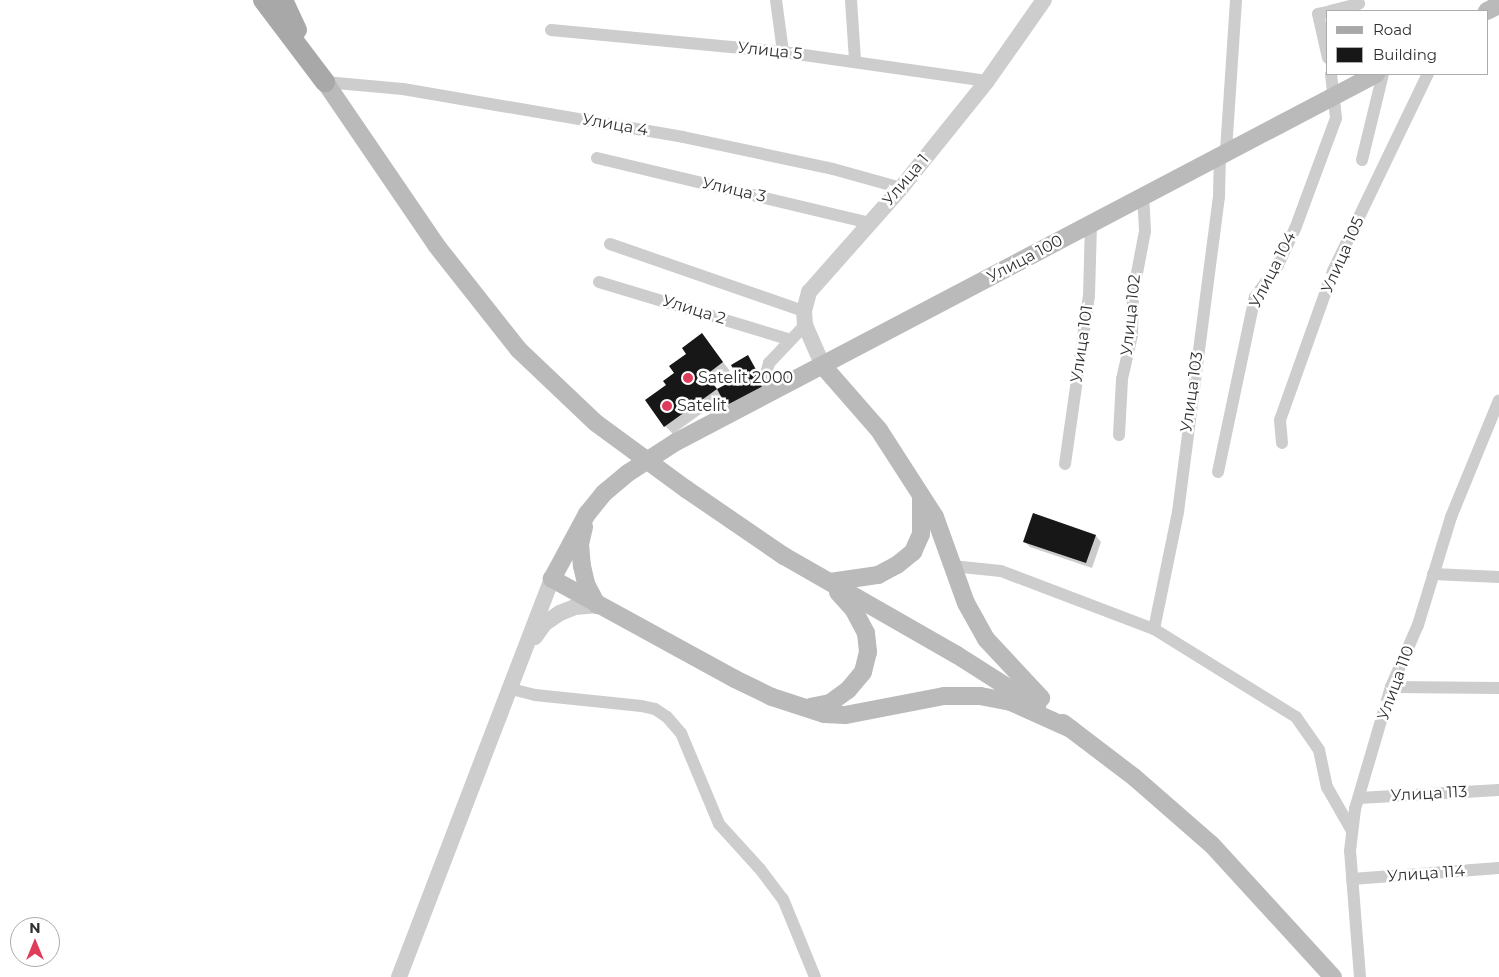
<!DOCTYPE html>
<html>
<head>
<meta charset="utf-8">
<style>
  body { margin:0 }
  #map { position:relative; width:1499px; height:977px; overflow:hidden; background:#fff; font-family:Montserrat,sans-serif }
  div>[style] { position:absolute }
  .shadow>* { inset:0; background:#0003 }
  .building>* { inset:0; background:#171717 }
  .minor>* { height:12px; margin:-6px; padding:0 6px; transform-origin:6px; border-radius:6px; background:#cdcdcd }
  .tertiary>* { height:16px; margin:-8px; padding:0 8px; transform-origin:8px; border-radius:8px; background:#cdcdcd }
  .secondary>* { height:18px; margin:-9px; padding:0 9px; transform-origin:9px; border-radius:9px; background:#bababa }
  .primary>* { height:20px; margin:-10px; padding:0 10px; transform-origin:10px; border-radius:10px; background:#a8a8a8 }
  .secondary-bridge>* { height:18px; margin:-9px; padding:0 9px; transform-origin:9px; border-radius:9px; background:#bababa }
  .dots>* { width:14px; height:14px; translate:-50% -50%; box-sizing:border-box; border:2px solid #fff; border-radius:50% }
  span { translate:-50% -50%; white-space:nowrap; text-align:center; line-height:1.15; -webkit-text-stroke:5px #fff; paint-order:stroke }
  .street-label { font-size:16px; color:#303030 }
  .poi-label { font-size:16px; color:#303030 }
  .left { translate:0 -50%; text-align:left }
  .legend { position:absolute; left:1326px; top:10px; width:162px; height:65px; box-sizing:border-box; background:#fff; border:1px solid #acacac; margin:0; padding:6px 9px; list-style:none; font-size:15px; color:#303030 }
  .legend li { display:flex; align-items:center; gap:10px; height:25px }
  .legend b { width:25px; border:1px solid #acacac }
  .north { position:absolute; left:10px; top:917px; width:50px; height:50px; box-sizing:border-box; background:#fff; border:1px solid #acacac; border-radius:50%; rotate:0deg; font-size:14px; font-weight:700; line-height:20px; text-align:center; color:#303030 }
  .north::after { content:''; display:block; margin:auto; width:18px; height:22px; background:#df3b5b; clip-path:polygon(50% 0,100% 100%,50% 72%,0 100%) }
</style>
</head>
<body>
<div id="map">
  <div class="shadow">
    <div style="clip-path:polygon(702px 335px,730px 371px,713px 383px,718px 390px,739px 378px,748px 357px,770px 392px,723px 398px,673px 434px,665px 426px,668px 386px)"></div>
    <div style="clip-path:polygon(1096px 536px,1101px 542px,1092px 568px,1030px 547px,1024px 541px)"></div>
  </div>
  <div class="building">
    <div style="clip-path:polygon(702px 333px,723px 362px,706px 375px,717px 389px,664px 427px,645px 400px,666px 385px,663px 381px,674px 373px,669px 366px,686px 354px,682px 348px)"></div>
    <div style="clip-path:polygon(748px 355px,765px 386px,726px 406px,717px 389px,738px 378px,731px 365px)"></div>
    <div style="clip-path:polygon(1033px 513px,1096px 535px,1086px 563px,1023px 542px)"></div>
  </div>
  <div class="minor">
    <div style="left:776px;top:0;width:52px;rotate:82.3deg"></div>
    <div style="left:851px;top:0;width:61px;rotate:86.2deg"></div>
    <div style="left:1330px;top:11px;width:30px;rotate:-14deg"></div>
    <div style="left:1328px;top:12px;width:10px;rotate:169deg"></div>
    <div style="left:1318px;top:14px;width:45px;rotate:77.2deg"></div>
    <div style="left:551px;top:30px;width:233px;rotate:5.4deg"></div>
    <div style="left:783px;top:52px;width:206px;rotate:8.1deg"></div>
    <div style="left:325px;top:82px;width:78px;rotate:5.1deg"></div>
    <div style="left:403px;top:89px;width:284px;rotate:9.7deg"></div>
    <div style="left:683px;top:137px;width:153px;rotate:12deg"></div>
    <div style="left:833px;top:169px;width:71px;rotate:15.6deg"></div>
    <div style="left:1226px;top:151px;width:151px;rotate:-86.2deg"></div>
    <div style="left:597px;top:158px;width:281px;rotate:13.4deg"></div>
    <div style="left:1362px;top:160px;width:89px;rotate:-76.3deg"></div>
    <div style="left:610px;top:244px;width:205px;rotate:19.1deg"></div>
    <div style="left:599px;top:282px;width:197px;rotate:16.8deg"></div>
    <div style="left:770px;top:392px;width:16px;rotate:-108deg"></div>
    <div style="left:765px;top:377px;width:15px;rotate:-74deg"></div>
    <div style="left:769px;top:363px;width:52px;rotate:-46.5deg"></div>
    <div style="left:1119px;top:435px;width:56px;rotate:-86.9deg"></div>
    <div style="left:1122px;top:379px;width:45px;rotate:-77.2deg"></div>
    <div style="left:1132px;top:335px;width:41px;rotate:-88.6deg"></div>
    <div style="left:1133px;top:294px;width:64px;rotate:-79.2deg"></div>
    <div style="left:1145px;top:231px;width:37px;rotate:-93deg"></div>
    <div style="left:1282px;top:443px;width:23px;rotate:-95deg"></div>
    <div style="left:1280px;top:420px;width:158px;rotate:-70.4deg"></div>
    <div style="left:1333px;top:271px;width:219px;rotate:-64.3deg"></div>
    <div style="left:1065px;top:464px;width:171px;rotate:-81.9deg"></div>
    <div style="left:1089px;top:295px;width:70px;rotate:-88.4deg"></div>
    <div style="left:1218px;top:472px;width:179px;rotate:-78.1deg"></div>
    <div style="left:1255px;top:297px;width:39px;rotate:-54deg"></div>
    <div style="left:1278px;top:265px;width:40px;rotate:-65deg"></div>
    <div style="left:1295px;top:229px;width:118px;rotate:-69.7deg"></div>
    <div style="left:1336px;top:118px;width:44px;rotate:-96.5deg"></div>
    <div style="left:952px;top:566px;width:49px;rotate:5.8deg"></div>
    <div style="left:1001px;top:571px;width:164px;rotate:20.8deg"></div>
    <div style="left:1154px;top:629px;width:167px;rotate:31.8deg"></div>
    <div style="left:1296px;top:717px;width:40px;rotate:55.1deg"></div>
    <div style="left:1319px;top:750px;width:38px;rotate:78deg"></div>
    <div style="left:1327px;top:787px;width:48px;rotate:60.3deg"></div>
    <div style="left:1433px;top:574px;width:66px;rotate:2.6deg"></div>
    <div style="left:1154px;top:629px;width:119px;rotate:-78.4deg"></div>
    <div style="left:1178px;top:512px;width:318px;rotate:-82.6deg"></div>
    <div style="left:1219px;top:197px;width:43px;rotate:-88.7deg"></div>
    <div style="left:1391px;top:687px;width:108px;rotate:0.5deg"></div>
    <div style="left:511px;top:689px;width:25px;rotate:14deg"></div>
    <div style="left:535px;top:695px;width:107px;rotate:5.9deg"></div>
    <div style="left:641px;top:706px;width:14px;rotate:12deg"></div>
    <div style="left:655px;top:709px;width:14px;rotate:34deg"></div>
    <div style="left:667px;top:717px;width:21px;rotate:49deg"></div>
    <div style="left:681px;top:733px;width:99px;rotate:67.3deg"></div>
    <div style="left:719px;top:824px;width:61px;rotate:47.7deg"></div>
    <div style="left:760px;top:869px;width:38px;rotate:53deg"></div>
    <div style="left:783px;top:899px;width:84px;rotate:67.7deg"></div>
    <div style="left:1359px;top:798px;width:140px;rotate:-3.3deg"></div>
    <div style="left:1352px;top:879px;width:147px;rotate:-4.3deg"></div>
    <div style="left:1360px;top:977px;width:126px;rotate:-94.5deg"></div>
    <div style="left:1350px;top:851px;width:42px;rotate:-83.2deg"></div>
    <div style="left:1355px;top:809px;width:127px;rotate:-73.6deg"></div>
    <div style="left:1391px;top:687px;width:68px;rotate:-66.5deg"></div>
    <div style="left:1418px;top:625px;width:113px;rotate:-73deg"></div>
    <div style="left:1451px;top:517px;width:126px;rotate:-67.7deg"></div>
  </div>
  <div class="tertiary">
    <div style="left:823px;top:366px;width:45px;rotate:-113.7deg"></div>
    <div style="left:805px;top:325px;width:14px;rotate:-94deg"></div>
    <div style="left:804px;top:311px;width:20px;rotate:-75deg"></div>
    <div style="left:809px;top:292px;width:139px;rotate:-48.5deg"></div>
    <div style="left:901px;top:188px;width:137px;rotate:-51.2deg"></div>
    <div style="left:987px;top:81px;width:99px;rotate:-54.9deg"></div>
    <div style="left:535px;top:637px;width:16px;rotate:-55deg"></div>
    <div style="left:544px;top:624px;width:19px;rotate:-35deg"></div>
    <div style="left:560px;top:613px;width:16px;rotate:-22deg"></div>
    <div style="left:575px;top:607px;width:23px;rotate:-5deg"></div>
    <div style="left:399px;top:977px;width:426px;rotate:-69deg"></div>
  </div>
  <div class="secondary">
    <div style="left:1487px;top:11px;width:13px;rotate:-27deg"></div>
    <div style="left:325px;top:82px;width:197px;rotate:55.7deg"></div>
    <div style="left:436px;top:245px;width:134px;rotate:51.7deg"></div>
    <div style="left:519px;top:350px;width:106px;rotate:43.5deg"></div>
    <div style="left:823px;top:366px;width:85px;rotate:48.8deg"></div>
    <div style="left:879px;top:430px;width:103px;rotate:57.2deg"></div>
    <div style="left:935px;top:517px;width:91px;rotate:70.2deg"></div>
    <div style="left:966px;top:603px;width:41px;rotate:60.9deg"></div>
    <div style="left:986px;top:639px;width:81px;rotate:47deg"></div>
    <div style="left:686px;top:489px;width:119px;rotate:34.4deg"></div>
    <div style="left:784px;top:556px;width:199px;rotate:29.8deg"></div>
    <div style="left:957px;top:655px;width:95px;rotate:32.5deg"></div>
    <div style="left:584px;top:527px;width:17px;rotate:103deg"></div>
    <div style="left:580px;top:544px;width:22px;rotate:85deg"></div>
    <div style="left:582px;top:566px;width:18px;rotate:77deg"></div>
    <div style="left:586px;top:584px;width:24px;rotate:62deg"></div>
    <div style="left:830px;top:582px;width:49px;rotate:-8.3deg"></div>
    <div style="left:878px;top:575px;width:21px;rotate:-28deg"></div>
    <div style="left:897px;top:565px;width:21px;rotate:-39deg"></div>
    <div style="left:913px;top:552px;width:20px;rotate:-66deg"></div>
    <div style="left:921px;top:534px;width:35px;rotate:-90deg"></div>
    <div style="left:810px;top:707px;width:20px;rotate:-11deg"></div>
    <div style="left:830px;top:703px;width:22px;rotate:-36deg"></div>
    <div style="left:848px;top:690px;width:23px;rotate:-50deg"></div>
    <div style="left:863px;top:672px;width:21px;rotate:-76deg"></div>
    <div style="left:868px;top:652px;width:19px;rotate:-96deg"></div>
    <div style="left:866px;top:633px;width:26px;rotate:-118deg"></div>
    <div style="left:854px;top:610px;width:24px;rotate:-132deg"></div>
    <div style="left:1063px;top:723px;width:89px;rotate:37.3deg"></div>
    <div style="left:1134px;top:777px;width:103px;rotate:41.1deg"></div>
    <div style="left:1212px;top:845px;width:179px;rotate:47.5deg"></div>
    <div style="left:1071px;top:729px;width:66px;rotate:-155.8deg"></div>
    <div style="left:1011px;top:702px;width:32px;rotate:-169deg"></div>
    <div style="left:980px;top:696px;width:36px;rotate:180deg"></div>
    <div style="left:944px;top:696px;width:101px;rotate:169.1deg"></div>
    <div style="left:845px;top:715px;width:21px;rotate:-177deg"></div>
    <div style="left:824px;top:714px;width:55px;rotate:-161.9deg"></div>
    <div style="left:772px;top:697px;width:41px;rotate:-154.1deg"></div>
    <div style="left:735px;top:679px;width:209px;rotate:-151.3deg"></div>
    <div style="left:552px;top:579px;width:74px;rotate:-61.7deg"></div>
    <div style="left:587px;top:514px;width:27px;rotate:-51deg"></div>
    <div style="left:604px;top:493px;width:31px;rotate:-40deg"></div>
    <div style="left:628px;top:473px;width:57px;rotate:-32.9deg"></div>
    <div style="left:676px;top:442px;width:791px;rotate:-27.73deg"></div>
  </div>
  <div class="primary">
    <div style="left:263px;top:0;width:103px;rotate:52.9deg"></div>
    <div style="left:283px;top:0;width:33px;rotate:65deg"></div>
  </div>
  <div class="secondary-bridge">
    <div style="left:596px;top:423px;width:112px;rotate:36.3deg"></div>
  </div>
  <div class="dots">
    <div style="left:688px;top:378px;background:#df3b5b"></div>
    <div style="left:667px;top:406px;background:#df3b5b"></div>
  </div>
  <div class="street-label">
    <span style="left:770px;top:51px;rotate:6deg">Улица 5</span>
    <span style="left:615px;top:125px;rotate:10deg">Улица 4</span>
    <span style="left:906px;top:180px;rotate:-50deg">Улица 1</span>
    <span style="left:734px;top:190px;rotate:13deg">Улица 3</span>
    <span style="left:1343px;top:255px;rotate:-66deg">Улица 105</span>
    <span style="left:1025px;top:259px;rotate:-28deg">Улица 100</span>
    <span style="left:1273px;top:270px;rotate:-63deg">Улица 104</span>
    <span style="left:694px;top:310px;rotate:17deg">Улица 2</span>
    <span style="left:1131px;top:315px;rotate:-84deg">Улица 102</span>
    <span style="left:1082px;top:344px;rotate:-82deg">Улица 101</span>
    <span style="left:1192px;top:392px;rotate:-82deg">Улица 103</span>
    <span style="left:1396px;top:683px;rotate:-70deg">Улица 110</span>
    <span style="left:1429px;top:794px;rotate:-3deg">Улица 113</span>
    <span style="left:1426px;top:874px;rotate:-4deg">Улица 114</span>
  </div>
  <div class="poi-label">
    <span class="left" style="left:698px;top:378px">Satelit 2000</span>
    <span class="left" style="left:677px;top:406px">Satelit</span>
  </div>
  <ul class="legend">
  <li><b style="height:6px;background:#a8a8a8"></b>Road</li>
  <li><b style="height:14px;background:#171717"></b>Building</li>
  </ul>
  <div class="north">N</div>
</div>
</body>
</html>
